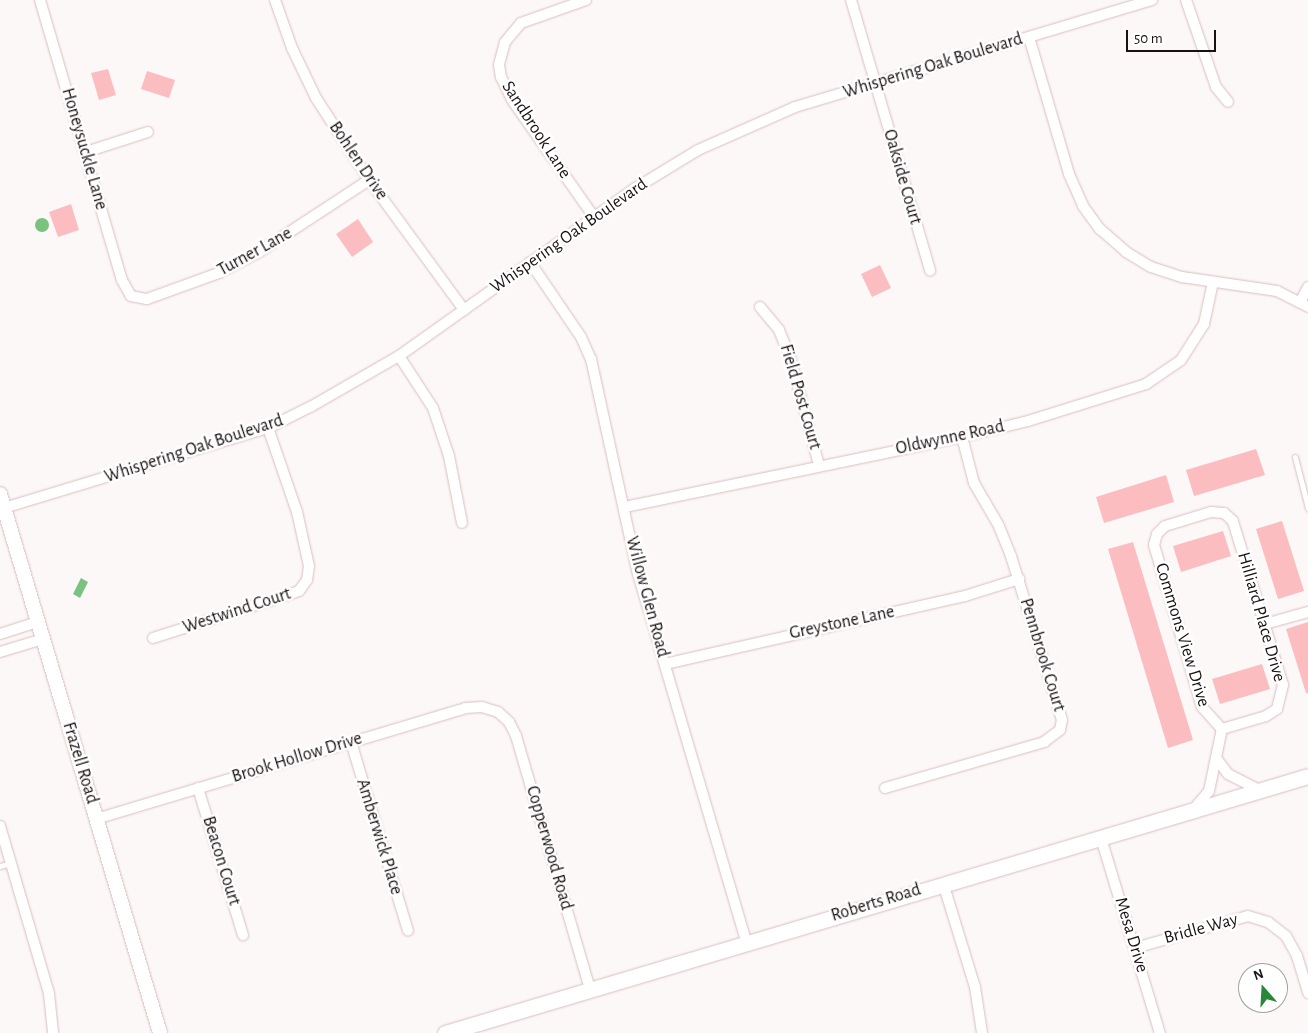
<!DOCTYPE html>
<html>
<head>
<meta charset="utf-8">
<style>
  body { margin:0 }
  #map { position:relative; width:1308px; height:1033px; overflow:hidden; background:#fdf8f8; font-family:"Alegreya Sans",sans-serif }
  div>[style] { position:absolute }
  .water>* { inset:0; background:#7ac280 }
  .round { border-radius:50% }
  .building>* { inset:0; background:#fbbdc0 }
  .roads { filter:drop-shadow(0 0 1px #d9bebf) drop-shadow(0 0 1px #d9bebf) }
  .service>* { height:5px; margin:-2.5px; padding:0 2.5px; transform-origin:2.5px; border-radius:2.5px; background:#fff }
  .minor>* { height:10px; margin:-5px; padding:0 5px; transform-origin:5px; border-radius:5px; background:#fff }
  .tertiary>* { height:14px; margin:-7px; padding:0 7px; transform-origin:7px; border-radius:7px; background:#fff }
  .secondary>* { height:15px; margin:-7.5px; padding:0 7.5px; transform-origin:7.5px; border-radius:7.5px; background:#fff }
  span { translate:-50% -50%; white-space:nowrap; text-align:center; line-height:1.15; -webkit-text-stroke:5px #fff; paint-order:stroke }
  .street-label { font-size:18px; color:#1a1112 }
  .north { position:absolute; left:1238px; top:963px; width:50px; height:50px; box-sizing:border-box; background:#fff; border:1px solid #a3a0a0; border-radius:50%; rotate:341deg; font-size:14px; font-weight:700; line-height:20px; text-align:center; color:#1a1112 }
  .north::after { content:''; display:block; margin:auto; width:18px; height:22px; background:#298739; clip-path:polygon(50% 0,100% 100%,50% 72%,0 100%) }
  .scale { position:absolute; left:1126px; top:30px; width:90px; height:22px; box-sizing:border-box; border:2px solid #1a1112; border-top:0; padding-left:6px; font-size:15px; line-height:18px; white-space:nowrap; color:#1a1112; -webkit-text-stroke:4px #fff; paint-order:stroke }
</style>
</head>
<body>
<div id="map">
  <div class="water">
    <div class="round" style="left:35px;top:218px;width:14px;height:14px"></div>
    <div style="clip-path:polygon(81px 578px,88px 582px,80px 598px,73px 594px)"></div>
  </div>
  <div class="building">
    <div style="clip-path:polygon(108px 69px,116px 95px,99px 100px,91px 73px)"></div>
    <div style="clip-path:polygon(147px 71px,175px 80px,169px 98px,141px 89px)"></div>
    <div style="clip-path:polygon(71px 204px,79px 230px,58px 237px,49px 212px)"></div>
    <div style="clip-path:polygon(358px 219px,373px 242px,352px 257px,336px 234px)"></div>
    <div style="clip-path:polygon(880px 265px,891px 288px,872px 297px,861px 274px)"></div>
    <div style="clip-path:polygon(1256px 449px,1265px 475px,1194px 496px,1186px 470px)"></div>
    <div style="clip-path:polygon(1166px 475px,1174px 502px,1104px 523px,1096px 497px)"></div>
    <div style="clip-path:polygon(1282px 521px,1304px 591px,1278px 599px,1256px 529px)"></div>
    <div style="clip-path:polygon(1223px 531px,1231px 556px,1181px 572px,1173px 546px)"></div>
    <div style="clip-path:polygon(1133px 542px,1193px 740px,1168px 748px,1108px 549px)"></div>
    <div style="clip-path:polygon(1308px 622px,1308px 693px,1306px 693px,1286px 629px)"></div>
    <div style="clip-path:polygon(1262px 664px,1270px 689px,1220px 704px,1212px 679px)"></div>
  </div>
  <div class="roads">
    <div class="service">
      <div style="left:1295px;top:457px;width:53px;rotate:75.7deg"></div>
      <div style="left:0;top:866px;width:11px;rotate:-15deg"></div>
    </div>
    <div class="minor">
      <div style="left:40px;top:0;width:292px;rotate:73.7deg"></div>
      <div style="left:122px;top:280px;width:18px;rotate:61deg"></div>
      <div style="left:131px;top:296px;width:16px;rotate:11deg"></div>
      <div style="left:147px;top:299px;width:77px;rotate:-19.9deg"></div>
      <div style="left:219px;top:273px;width:45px;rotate:-27.7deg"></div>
      <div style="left:259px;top:252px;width:131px;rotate:-33.2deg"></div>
      <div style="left:275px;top:0;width:51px;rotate:70.5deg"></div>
      <div style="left:292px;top:48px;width:55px;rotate:64.4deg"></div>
      <div style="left:316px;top:98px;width:98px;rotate:57.1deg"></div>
      <div style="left:369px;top:180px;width:161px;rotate:53.8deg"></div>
      <div style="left:586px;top:0;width:69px;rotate:160.5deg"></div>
      <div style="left:521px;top:23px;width:25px;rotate:130deg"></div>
      <div style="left:505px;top:42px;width:24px;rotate:105deg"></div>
      <div style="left:499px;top:65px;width:12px;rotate:81deg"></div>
      <div style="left:501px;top:77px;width:25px;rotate:64deg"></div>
      <div style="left:512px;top:100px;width:143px;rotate:55deg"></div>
      <div style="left:851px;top:0;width:282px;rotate:73.7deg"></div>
      <div style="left:1186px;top:0;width:92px;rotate:71deg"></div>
      <div style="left:1216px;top:87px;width:19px;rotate:51deg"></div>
      <div style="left:1029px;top:37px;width:143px;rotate:73.7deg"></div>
      <div style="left:1069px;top:174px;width:35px;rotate:66deg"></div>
      <div style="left:1083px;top:206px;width:29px;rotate:54deg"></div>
      <div style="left:1100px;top:229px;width:35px;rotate:41deg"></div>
      <div style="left:1126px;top:252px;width:29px;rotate:31deg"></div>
      <div style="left:1151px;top:267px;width:33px;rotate:18deg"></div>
      <div style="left:1182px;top:277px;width:96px;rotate:8.4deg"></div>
      <div style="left:1277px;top:291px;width:35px;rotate:27deg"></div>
      <div style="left:86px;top:152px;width:65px;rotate:-17.9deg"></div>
      <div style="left:530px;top:262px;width:91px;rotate:55.8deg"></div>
      <div style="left:581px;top:337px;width:24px;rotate:66deg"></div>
      <div style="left:591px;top:359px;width:220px;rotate:77.7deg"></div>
      <div style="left:638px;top:574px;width:384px;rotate:73.6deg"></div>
      <div style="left:1300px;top:302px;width:17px;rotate:-62deg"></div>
      <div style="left:760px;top:307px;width:30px;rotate:50deg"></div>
      <div style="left:779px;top:330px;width:29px;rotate:68deg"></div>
      <div style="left:790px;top:357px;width:112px;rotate:75deg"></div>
      <div style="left:399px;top:356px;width:62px;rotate:56.8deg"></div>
      <div style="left:433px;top:408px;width:51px;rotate:71.6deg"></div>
      <div style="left:449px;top:456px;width:68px;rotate:79deg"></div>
      <div style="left:625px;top:507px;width:344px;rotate:-11.7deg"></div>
      <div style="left:962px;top:437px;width:68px;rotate:-13.6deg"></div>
      <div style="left:1028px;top:421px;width:124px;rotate:-17.4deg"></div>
      <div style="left:1146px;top:384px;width:42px;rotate:-34.4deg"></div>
      <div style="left:1181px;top:360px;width:43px;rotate:-57.4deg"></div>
      <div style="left:1204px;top:324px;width:43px;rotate:-77.9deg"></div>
      <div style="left:4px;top:508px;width:276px;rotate:-16.9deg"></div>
      <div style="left:268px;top:428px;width:49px;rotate:-26.6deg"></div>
      <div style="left:312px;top:406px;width:100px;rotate:-29.9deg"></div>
      <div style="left:399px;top:356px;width:288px;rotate:-35.4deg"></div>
      <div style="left:634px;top:189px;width:75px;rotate:-31.4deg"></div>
      <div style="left:698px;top:150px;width:106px;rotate:-23.9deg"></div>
      <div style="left:795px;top:107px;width:373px;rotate:-16.7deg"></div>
      <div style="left:1265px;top:624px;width:45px;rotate:-15.6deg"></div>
      <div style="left:0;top:634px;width:40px;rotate:-18deg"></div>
      <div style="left:153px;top:638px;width:139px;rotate:-17.7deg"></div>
      <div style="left:285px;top:596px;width:15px;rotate:-20deg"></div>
      <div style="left:299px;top:591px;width:14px;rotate:-54deg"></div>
      <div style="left:307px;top:580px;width:14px;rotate:-82deg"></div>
      <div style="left:309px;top:566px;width:55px;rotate:-102.5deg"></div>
      <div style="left:297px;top:512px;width:89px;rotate:-109deg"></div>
      <div style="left:0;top:652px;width:45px;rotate:-16.8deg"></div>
      <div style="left:665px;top:664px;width:308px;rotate:-12.8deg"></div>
      <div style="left:965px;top:596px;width:57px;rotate:-17.5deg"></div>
      <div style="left:351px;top:742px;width:197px;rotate:73.2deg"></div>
      <div style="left:1216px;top:758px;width:20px;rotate:53deg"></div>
      <div style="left:1228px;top:774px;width:36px;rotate:27deg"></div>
      <div style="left:198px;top:788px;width:154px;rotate:73deg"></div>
      <div style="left:885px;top:788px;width:166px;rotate:-16.1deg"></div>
      <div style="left:1044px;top:742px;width:20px;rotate:-37deg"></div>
      <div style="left:1060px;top:730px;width:10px;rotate:-79deg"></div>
      <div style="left:1062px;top:720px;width:172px;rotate:-107.3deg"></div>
      <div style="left:1011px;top:556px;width:32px;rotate:-112deg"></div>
      <div style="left:999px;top:526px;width:50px;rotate:-120.2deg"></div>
      <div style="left:974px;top:483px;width:48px;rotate:-104.6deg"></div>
      <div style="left:1193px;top:810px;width:25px;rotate:-50deg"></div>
      <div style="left:1209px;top:791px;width:63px;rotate:-78.2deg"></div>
      <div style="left:1222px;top:729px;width:46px;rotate:-16.5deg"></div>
      <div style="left:1266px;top:716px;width:13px;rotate:-32deg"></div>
      <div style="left:1277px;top:709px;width:25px;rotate:-76deg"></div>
      <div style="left:1283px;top:685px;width:171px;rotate:-107deg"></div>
      <div style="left:1233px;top:521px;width:12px;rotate:-138deg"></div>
      <div style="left:1224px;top:513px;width:13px;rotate:-176deg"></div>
      <div style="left:1211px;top:512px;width:48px;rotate:163.1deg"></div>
      <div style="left:1165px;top:526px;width:11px;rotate:135deg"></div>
      <div style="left:1157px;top:534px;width:11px;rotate:105deg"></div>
      <div style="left:1154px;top:545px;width:169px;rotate:73.5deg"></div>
      <div style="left:1202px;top:707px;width:30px;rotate:48deg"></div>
      <div style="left:96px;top:819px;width:385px;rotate:-16.7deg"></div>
      <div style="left:465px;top:708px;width:17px;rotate:-3deg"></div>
      <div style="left:482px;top:707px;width:17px;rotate:17deg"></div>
      <div style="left:498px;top:712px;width:15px;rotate:42deg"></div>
      <div style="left:509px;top:722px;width:16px;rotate:63deg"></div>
      <div style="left:516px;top:736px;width:264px;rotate:73.7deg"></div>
      <div style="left:0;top:826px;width:175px;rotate:73.7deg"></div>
      <div style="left:49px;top:994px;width:39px;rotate:84deg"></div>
      <div style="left:1101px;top:838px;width:204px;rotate:73.2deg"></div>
      <div style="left:943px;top:883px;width:109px;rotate:72.9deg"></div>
      <div style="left:975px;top:987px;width:47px;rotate:81.3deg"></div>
      <div style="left:1135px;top:948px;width:117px;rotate:-15.8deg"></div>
      <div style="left:1248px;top:916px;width:21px;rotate:17deg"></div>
      <div style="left:1268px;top:922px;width:23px;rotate:38deg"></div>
      <div style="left:1286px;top:936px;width:23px;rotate:61deg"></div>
      <div style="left:1297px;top:956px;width:39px;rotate:73deg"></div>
    </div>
    <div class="tertiary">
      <div style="left:0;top:494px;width:562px;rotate:73.47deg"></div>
    </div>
    <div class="secondary">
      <div style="left:445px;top:1033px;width:900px;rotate:-16.58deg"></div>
    </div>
  </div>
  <div class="street-label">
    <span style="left:933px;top:66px;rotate:-17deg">Whispering Oak Boulevard</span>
    <span style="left:536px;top:130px;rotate:57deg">Sandbrook Lane</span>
    <span style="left:84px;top:149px;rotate:74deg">Honeysuckle Lane</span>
    <span style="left:358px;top:161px;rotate:56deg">Bohlen Drive</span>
    <span style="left:902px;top:177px;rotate:74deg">Oakside Court</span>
    <span style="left:569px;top:236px;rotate:-35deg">Whispering Oak Boulevard</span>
    <span style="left:255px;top:252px;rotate:-29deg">Turner Lane</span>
    <span style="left:800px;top:397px;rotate:74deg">Field Post Court</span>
    <span style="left:950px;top:438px;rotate:-12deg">Oldwynne Road</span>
    <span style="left:194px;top:449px;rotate:-18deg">Whispering Oak Boulevard</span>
    <span style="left:647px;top:597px;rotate:75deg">Willow Glen Road</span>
    <span style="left:237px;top:611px;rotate:-18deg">Westwind Court</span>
    <span style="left:1261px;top:617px;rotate:74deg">Hilliard Place Drive</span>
    <span style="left:842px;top:623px;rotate:-12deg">Greystone Lane</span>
    <span style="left:1182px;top:635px;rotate:73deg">Commons View Drive</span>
    <span style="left:1042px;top:655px;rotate:73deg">Pennbrook Court</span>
    <span style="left:297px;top:758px;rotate:-17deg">Brook Hollow Drive</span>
    <span style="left:80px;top:763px;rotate:73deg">Frazell Road</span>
    <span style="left:379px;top:837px;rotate:73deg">Amberwick Place</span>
    <span style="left:549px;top:848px;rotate:74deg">Copperwood Road</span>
    <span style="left:221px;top:861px;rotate:73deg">Beacon Court</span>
    <span style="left:876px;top:903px;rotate:-17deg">Roberts Road</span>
    <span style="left:1201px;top:929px;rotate:-15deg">Bridle Way</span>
    <span style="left:1131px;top:935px;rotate:73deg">Mesa Drive</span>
  </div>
  <div class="north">N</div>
  <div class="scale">50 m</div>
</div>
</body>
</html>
